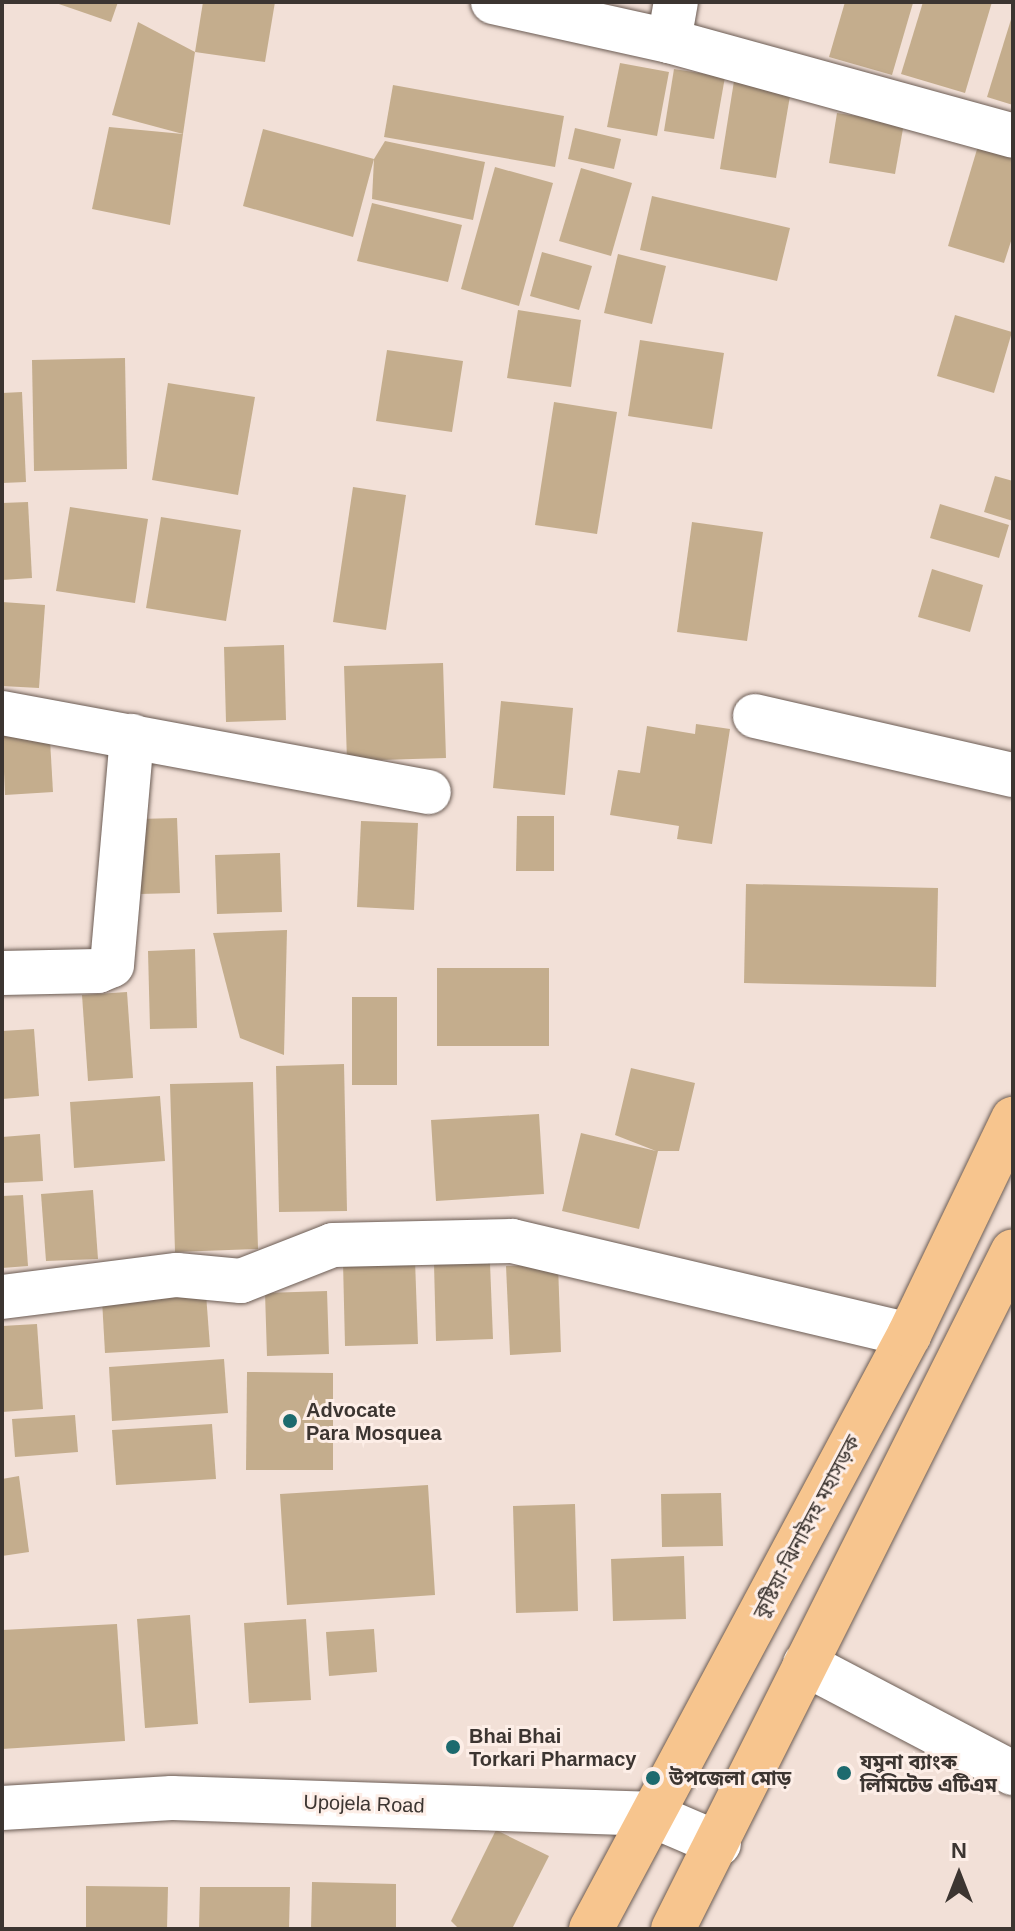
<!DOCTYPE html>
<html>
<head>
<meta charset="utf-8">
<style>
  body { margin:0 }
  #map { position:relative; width:1015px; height:1931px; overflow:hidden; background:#f2e0d7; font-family:Helvetica,"Noto Sans Bengali",sans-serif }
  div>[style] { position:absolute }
  .building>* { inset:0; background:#c4ad8d }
  .roads { filter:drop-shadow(0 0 2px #6b5c54) drop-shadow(0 0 2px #6b5c54) }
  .minor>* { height:44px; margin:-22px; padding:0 22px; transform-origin:22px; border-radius:22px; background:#fff }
  .highway>* { height:44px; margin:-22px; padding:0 22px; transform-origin:22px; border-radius:22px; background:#f7c58e }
  .dots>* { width:22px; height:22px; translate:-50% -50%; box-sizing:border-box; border:4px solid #fdeee7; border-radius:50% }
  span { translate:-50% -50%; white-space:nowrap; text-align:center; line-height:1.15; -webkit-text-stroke:6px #fdeee7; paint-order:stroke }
  .poi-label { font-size:20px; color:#3c3531; font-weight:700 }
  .left { translate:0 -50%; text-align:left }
  .street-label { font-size:20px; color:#3c3531 }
  .frame { position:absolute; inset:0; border:4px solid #3c3531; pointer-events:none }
  .north { position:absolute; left:919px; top:1835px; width:80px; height:80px; -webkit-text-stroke:6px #fdeee7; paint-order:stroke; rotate:0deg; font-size:22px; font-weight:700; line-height:32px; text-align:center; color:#3c3531 }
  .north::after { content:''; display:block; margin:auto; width:28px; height:36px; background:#3c3531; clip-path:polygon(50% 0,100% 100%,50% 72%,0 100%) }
</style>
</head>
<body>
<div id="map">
  <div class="building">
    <div style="clip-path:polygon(53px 2px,118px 2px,111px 22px)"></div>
    <div style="clip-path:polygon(203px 2px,275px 2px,265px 62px,195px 52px)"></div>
    <div style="clip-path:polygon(845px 2px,913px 3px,892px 75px,829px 57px)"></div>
    <div style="clip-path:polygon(923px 2px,992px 2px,965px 93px,901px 74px)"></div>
    <div style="clip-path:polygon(1013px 13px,1013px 105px,987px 97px)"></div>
    <div style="clip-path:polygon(138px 22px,195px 52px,183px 134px,112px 115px)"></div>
    <div style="clip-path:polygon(620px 63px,669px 72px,657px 136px,607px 127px)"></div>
    <div style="clip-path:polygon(674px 69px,725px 77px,714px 139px,664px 131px)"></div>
    <div style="clip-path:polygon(734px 81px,791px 90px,776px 178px,720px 169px)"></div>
    <div style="clip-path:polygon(393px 85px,564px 116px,555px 167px,384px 137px)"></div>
    <div style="clip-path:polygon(837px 113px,904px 123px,895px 174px,829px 163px)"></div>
    <div style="clip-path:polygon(109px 127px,183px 134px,170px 225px,92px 209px)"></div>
    <div style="clip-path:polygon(575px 128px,621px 139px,614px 169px,568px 159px)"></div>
    <div style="clip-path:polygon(263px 129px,374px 159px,353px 237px,243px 206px)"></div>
    <div style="clip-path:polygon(385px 141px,485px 162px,473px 220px,372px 199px,374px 159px)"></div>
    <div style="clip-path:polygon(978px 146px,1013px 157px,1013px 235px,1004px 263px,948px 246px)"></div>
    <div style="clip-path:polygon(495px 167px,553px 183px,519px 306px,461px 289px)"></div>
    <div style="clip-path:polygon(581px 168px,632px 183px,611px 256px,559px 241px)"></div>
    <div style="clip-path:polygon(652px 196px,790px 228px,777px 281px,640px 250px)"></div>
    <div style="clip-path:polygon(372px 203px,462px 225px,448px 282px,357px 261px)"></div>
    <div style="clip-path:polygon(542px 252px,592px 266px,579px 310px,530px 296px)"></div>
    <div style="clip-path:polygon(618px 254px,666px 266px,652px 324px,604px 313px)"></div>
    <div style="clip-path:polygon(518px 310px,581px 320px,571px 387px,507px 378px)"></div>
    <div style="clip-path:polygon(955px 315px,1012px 332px,994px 393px,937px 376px)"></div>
    <div style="clip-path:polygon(640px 340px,724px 353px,712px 429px,628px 416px)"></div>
    <div style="clip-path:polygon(387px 350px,463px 361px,452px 432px,376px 421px)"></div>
    <div style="clip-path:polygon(125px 358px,127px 469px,34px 471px,32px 360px)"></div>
    <div style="clip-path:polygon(168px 383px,255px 397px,238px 495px,152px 480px)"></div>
    <div style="clip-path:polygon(22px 392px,26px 482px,2px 483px,2px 393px)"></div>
    <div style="clip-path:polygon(554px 402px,617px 412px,597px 534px,535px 525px)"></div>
    <div style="clip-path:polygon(995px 476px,1013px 481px,1013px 521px,984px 512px)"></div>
    <div style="clip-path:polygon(353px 487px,406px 495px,386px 630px,333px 622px)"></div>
    <div style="clip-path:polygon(28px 502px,32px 578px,2px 580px,2px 503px)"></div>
    <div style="clip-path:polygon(940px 504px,1009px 525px,999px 558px,930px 538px)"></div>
    <div style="clip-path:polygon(70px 507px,148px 519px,135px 603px,56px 591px)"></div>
    <div style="clip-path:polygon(161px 517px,241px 530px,226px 621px,146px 608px)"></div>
    <div style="clip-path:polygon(692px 522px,763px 532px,747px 641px,677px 632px)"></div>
    <div style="clip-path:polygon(932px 569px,983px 585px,970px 632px,918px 617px)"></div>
    <div style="clip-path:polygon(2px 602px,45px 605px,39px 688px,2px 686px)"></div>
    <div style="clip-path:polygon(284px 645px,286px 720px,226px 722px,224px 647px)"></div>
    <div style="clip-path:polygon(443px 663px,446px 758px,347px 761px,344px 666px)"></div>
    <div style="clip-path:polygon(501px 701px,573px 708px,565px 795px,493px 788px)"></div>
    <div style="clip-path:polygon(49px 722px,53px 792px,5px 795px,2px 725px)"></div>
    <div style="clip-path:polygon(696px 724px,730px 729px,712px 844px,677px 839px,679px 826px,610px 815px,618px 770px,640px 773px,647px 726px,695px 734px)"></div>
    <div style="clip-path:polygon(517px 816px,554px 816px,554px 871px,516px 871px)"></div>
    <div style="clip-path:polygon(177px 818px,180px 893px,140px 894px,138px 819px)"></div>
    <div style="clip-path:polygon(361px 821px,418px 823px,414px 910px,357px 907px)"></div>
    <div style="clip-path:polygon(280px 853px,282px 912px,217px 914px,215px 855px)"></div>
    <div style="clip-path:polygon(746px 884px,938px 888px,936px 987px,744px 983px)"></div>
    <div style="clip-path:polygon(287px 930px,284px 1055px,240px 1038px,213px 933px)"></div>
    <div style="clip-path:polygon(195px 949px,197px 1028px,150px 1029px,148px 951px)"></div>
    <div style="clip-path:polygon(437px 968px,549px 968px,549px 1046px,437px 1046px)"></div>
    <div style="clip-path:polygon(127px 992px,133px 1078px,88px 1081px,82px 995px)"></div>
    <div style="clip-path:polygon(352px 997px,397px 997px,397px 1085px,352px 1085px)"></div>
    <div style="clip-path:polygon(34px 1029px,39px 1096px,2px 1099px,2px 1031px)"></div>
    <div style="clip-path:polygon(344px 1064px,347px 1211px,279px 1212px,276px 1066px)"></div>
    <div style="clip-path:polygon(631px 1068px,695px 1083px,679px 1151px,658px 1151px,639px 1229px,562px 1211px,581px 1133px,656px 1151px,615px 1135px)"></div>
    <div style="clip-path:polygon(253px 1082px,258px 1249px,175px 1252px,170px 1084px)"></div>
    <div style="clip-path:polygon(160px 1096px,165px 1161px,74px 1168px,70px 1102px)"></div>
    <div style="clip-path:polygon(539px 1114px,544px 1194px,436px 1201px,431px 1120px)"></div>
    <div style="clip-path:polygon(40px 1134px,43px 1181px,2px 1183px,2px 1137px)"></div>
    <div style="clip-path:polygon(93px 1190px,98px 1259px,46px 1261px,41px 1194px)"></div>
    <div style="clip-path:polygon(23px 1195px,28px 1266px,2px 1268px,2px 1196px)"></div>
    <div style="clip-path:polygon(415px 1260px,418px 1344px,345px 1346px,343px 1262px)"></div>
    <div style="clip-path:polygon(490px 1263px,493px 1339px,436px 1341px,434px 1264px)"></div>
    <div style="clip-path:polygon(558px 1264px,561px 1352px,510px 1355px,506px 1266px)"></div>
    <div style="clip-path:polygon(327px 1291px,329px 1354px,267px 1356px,265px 1293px)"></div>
    <div style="clip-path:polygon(206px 1294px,210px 1347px,105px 1353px,102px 1300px)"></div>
    <div style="clip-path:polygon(37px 1324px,43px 1409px,2px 1412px,2px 1326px)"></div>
    <div style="clip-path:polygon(224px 1359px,228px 1413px,112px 1421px,109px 1367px)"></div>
    <div style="clip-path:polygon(247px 1372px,333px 1373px,333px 1470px,246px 1470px)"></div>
    <div style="clip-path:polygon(75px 1415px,78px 1452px,15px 1457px,12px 1419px)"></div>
    <div style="clip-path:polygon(212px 1424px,216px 1479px,116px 1485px,112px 1430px)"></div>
    <div style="clip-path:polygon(19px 1476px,29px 1552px,2px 1556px,2px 1479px)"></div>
    <div style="clip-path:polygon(428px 1485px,435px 1595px,287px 1605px,280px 1494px)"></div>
    <div style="clip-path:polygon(721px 1493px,723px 1546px,662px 1547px,661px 1494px)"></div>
    <div style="clip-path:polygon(575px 1504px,578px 1611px,516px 1613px,513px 1506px)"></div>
    <div style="clip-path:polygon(684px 1556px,686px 1619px,613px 1621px,611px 1559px)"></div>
    <div style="clip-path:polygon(190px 1615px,198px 1724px,145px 1728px,137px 1619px)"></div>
    <div style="clip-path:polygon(306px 1619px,311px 1700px,249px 1703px,244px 1623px)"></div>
    <div style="clip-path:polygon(117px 1624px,125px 1741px,2px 1749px,2px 1630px)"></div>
    <div style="clip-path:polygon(374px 1629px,377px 1672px,329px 1676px,326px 1632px)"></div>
    <div style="clip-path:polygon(496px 1830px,549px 1856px,512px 1929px,459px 1929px,451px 1921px)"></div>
    <div style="clip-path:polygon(312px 1882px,396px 1884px,396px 1929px,311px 1929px)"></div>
    <div style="clip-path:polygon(86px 1886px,168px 1887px,167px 1929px,86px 1929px)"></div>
    <div style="clip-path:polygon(200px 1887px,290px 1887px,289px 1929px,199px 1929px)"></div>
  </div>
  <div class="roads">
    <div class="minor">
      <div style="left:493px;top:2px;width:180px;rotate:12.5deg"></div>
      <div style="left:669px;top:41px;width:357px;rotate:15.4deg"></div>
      <div style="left:669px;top:41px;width:40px;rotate:-80deg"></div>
      <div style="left:2px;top:713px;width:434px;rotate:10.5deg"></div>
      <div style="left:755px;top:716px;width:265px;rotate:12.9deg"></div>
      <div style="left:2px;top:973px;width:96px;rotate:-1.2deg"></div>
      <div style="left:98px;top:971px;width:15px;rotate:-23deg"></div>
      <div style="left:112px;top:965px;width:230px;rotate:-85deg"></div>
      <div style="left:2px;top:1297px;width:176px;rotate:-7.2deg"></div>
      <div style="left:177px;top:1275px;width:64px;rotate:5.4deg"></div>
      <div style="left:241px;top:1281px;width:99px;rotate:-21.4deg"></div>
      <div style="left:333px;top:1245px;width:179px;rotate:-1.3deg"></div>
      <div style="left:512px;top:1241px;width:408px;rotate:13.3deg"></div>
      <div style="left:805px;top:1664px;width:235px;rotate:27.7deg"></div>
      <div style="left:2px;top:1808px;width:170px;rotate:-3.4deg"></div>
      <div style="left:172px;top:1798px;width:477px;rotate:1.9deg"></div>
      <div style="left:649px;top:1814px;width:76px;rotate:23.2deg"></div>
    </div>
    <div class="highway">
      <div style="left:591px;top:1929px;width:674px;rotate:-61.84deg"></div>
      <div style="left:909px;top:1335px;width:240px;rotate:-64.3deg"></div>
      <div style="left:673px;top:1929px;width:758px;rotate:-63.37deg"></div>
    </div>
  </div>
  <div class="dots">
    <div style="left:290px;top:1421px;background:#1d6a6e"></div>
    <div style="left:453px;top:1747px;background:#1d6a6e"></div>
    <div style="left:844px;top:1773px;background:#1d6a6e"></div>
    <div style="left:653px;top:1778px;background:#1d6a6e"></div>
  </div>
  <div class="poi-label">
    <span class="left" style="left:306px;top:1422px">Advocate<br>Para Mosquea</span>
    <span class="left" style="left:469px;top:1748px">Bhai Bhai<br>Torkari Pharmacy</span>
    <span class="left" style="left:860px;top:1774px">যমুনা ব্যাংক<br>লিমিটেড এটিএম</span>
    <span class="left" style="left:669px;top:1778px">উপজেলা মোড়</span>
  </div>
  <div class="street-label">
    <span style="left:807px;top:1527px;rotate:-62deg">কুষ্টিয়া-ঝিনাইদহ মহাসড়ক</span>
    <span style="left:364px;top:1804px;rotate:2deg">Upojela Road</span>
  </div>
  <div class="frame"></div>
  <div class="north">N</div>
</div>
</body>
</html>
